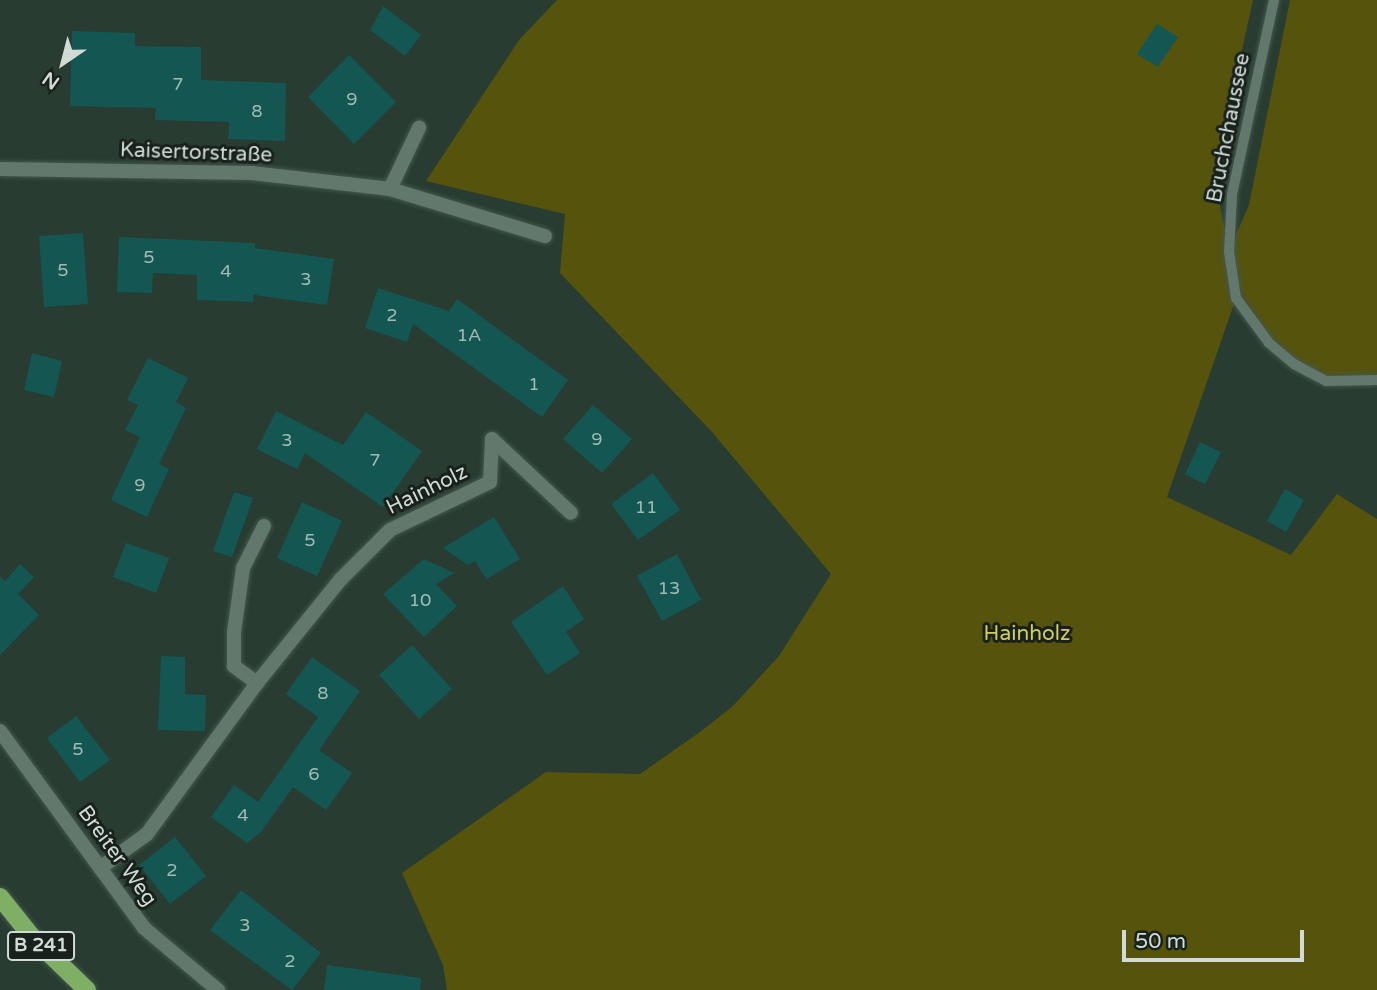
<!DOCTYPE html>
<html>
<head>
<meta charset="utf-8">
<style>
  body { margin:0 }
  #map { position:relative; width:1377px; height:990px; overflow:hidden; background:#283c31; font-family:"Varela Round",sans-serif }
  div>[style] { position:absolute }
  .green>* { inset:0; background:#56530d }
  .building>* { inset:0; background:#145752 }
  .roads { filter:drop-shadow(0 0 2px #45574d) drop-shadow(0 0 2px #45574d) }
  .service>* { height:10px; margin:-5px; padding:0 5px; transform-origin:5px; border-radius:5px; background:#62786c }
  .minor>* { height:14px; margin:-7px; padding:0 7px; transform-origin:7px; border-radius:7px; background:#62786c }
  .primary>* { height:18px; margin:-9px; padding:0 9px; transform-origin:9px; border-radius:9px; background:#7eaf64 }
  span { translate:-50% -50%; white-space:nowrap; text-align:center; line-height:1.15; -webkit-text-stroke:6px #18211c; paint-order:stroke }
  .number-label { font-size:18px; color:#a0bab4 }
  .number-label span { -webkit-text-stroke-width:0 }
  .shield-label span { padding:2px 5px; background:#18211c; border:2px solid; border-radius:5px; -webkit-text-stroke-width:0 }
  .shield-label { font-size:19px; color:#cfdbd4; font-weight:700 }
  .street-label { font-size:21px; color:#cfdbd4 }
  .park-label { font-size:21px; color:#d1cd57 }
  .north { position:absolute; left:28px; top:28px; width:70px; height:70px; -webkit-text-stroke:5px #18211c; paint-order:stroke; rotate:215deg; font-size:19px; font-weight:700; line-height:28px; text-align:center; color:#cfdbd4 }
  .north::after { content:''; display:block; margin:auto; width:24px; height:32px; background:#cfdbd4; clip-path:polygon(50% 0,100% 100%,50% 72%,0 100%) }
  .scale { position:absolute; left:1122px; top:930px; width:182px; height:32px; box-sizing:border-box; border:4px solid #cfdbd4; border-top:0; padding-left:9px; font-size:21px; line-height:24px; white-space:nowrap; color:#cfdbd4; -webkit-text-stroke:5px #18211c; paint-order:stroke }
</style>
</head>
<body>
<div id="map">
  <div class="green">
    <div style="clip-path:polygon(557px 0,1253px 0,1214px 177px,1229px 250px,1249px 205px,1290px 0,1377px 0,1377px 380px,1326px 381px,1294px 364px,1236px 298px,1167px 497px,1291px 555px,1337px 494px,1377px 519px,1377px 990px,447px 990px,443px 965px,402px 873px,546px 772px,640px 774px,700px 732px,733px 706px,779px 656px,831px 574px,712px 432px,560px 273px,565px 214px,426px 181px,519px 40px)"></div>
  </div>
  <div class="building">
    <div style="clip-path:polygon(383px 6px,421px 35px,405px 56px,370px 30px)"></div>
    <div style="clip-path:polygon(1157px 24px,1178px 37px,1158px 67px,1137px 54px)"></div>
    <div style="clip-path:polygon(72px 31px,135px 33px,135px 46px,201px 47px,201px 80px,286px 83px,285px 141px,228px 139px,229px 122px,155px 120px,156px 108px,70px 106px)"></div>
    <div style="clip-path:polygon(349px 55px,396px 102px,354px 144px,308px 97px)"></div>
    <div style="clip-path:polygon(83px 233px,88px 304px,44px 307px,39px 236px)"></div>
    <div style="clip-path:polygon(119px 237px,255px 243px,255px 248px,334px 259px,327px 305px,254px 295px,253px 302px,197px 300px,197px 275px,153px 273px,152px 293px,117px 292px)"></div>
    <div style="clip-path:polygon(378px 288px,449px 311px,457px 299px,568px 380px,542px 417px,413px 324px,407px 342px,365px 328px)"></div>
    <div style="clip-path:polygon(32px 353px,62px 361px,54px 397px,24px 390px)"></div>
    <div style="clip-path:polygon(148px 358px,188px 378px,176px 402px,186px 408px,159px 464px,169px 469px,147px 517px,111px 500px,140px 437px,125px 430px,138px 405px,127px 400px)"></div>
    <div style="clip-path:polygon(593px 405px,632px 439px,602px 473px,563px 439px)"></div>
    <div style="clip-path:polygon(276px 411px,343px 445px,366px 412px,422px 451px,383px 507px,305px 453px,297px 469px,257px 449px)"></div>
    <div style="clip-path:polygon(1200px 442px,1221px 452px,1205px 484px,1185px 474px)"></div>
    <div style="clip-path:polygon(653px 473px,680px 510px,638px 540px,611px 504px)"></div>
    <div style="clip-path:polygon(1285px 489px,1304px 500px,1286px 532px,1267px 521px)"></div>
    <div style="clip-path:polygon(234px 492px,253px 498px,232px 557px,213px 551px)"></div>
    <div style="clip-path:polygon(302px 502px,342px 521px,317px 576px,277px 558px)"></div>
    <div style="clip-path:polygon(494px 517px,520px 559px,486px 579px,475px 561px,468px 565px,443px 548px)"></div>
    <div style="clip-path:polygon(126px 543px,169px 558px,156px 593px,113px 577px)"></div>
    <div style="clip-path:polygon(677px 554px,701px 600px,662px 621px,637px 576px)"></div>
    <div style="clip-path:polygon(424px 559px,454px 573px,436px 584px,457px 606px,424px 637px,383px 594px)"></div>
    <div style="clip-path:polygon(20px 564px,34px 577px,18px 594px,39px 615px,0 655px,0 577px,5px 581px)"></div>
    <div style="clip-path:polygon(563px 586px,584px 619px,566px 632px,580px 653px,547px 675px,511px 622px)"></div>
    <div style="clip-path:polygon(412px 645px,452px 689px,419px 719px,379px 675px)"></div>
    <div style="clip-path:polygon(161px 656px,185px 657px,185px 694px,206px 695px,205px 731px,158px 730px)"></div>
    <div style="clip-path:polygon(312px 657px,360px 691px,319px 750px,352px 773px,326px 810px,293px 787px,261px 832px,247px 843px,211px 817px,234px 785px,258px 802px,318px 717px,286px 694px)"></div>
    <div style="clip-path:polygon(76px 716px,110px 760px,80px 782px,47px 738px)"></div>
    <div style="clip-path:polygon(175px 837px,206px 876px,170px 904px,139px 865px)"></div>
    <div style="clip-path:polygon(241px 890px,321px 953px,292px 990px,210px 930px)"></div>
    <div style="clip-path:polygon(327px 965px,421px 978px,420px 990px,324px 990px)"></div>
  </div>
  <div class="roads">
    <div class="service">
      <div style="left:1274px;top:0;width:199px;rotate:102.2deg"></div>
      <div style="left:1232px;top:195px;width:57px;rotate:93deg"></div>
      <div style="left:1229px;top:252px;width:47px;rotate:81.3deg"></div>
      <div style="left:1236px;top:298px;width:56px;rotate:53.7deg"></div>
      <div style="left:1269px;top:343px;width:33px;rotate:40deg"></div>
      <div style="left:1294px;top:364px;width:36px;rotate:28deg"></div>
      <div style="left:1326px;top:381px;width:51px;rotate:-1.1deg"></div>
    </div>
    <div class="minor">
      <div style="left:0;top:169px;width:252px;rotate:0.9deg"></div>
      <div style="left:252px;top:173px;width:139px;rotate:6.6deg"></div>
      <div style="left:390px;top:189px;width:162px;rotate:16.9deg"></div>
      <div style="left:390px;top:189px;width:68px;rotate:-64.6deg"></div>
      <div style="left:257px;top:683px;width:29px;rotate:-144deg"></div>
      <div style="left:234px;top:666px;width:34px;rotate:-90deg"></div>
      <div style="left:234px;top:632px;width:65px;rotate:-82deg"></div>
      <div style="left:243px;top:568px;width:47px;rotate:-63.4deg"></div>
      <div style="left:0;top:731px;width:244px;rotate:53.8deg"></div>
      <div style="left:144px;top:928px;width:97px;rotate:40deg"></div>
      <div style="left:100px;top:868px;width:58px;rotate:-35.9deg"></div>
      <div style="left:147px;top:834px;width:187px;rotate:-53.9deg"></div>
      <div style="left:257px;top:683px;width:134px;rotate:-51.1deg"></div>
      <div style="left:341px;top:579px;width:69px;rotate:-45deg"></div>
      <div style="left:390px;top:530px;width:111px;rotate:-25.6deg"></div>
      <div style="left:490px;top:482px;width:43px;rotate:-87.3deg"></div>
      <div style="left:492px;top:439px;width:108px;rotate:43.1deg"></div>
    </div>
    <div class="primary">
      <div style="left:0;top:897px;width:53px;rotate:51.2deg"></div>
      <div style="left:33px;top:938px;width:75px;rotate:43.9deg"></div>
    </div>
  </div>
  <div class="number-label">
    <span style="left:178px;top:84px">7</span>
    <span style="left:352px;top:99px">9</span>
    <span style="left:257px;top:111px">8</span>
    <span style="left:149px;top:257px">5</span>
    <span style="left:63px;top:270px">5</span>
    <span style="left:226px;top:271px">4</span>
    <span style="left:306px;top:279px">3</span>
    <span style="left:392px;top:315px">2</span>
    <span style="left:469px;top:335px">1A</span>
    <span style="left:534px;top:384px">1</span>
    <span style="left:597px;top:439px">9</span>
    <span style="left:287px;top:440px">3</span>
    <span style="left:375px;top:460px">7</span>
    <span style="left:140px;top:485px">9</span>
    <span style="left:646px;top:507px">11</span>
    <span style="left:310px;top:540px">5</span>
    <span style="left:669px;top:588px">13</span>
    <span style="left:420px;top:600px">10</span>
    <span style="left:323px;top:693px">8</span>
    <span style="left:78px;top:749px">5</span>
    <span style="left:314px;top:774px">6</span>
    <span style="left:243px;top:815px">4</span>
    <span style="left:172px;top:870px">2</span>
    <span style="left:245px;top:925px">3</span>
    <span style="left:290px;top:961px">2</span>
  </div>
  <div class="shield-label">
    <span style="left:41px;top:946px">B 241</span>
  </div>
  <div class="street-label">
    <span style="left:1229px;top:128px;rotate:-79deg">Bruchchaussee</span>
    <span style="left:196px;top:153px;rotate:2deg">Kaisertorstraße</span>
    <span style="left:427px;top:490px;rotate:-26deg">Hainholz</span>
    <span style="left:117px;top:856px;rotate:54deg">Breiter Weg</span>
  </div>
  <div class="park-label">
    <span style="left:1027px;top:634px">Hainholz</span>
  </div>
  <div class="north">N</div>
  <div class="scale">50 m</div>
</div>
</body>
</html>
